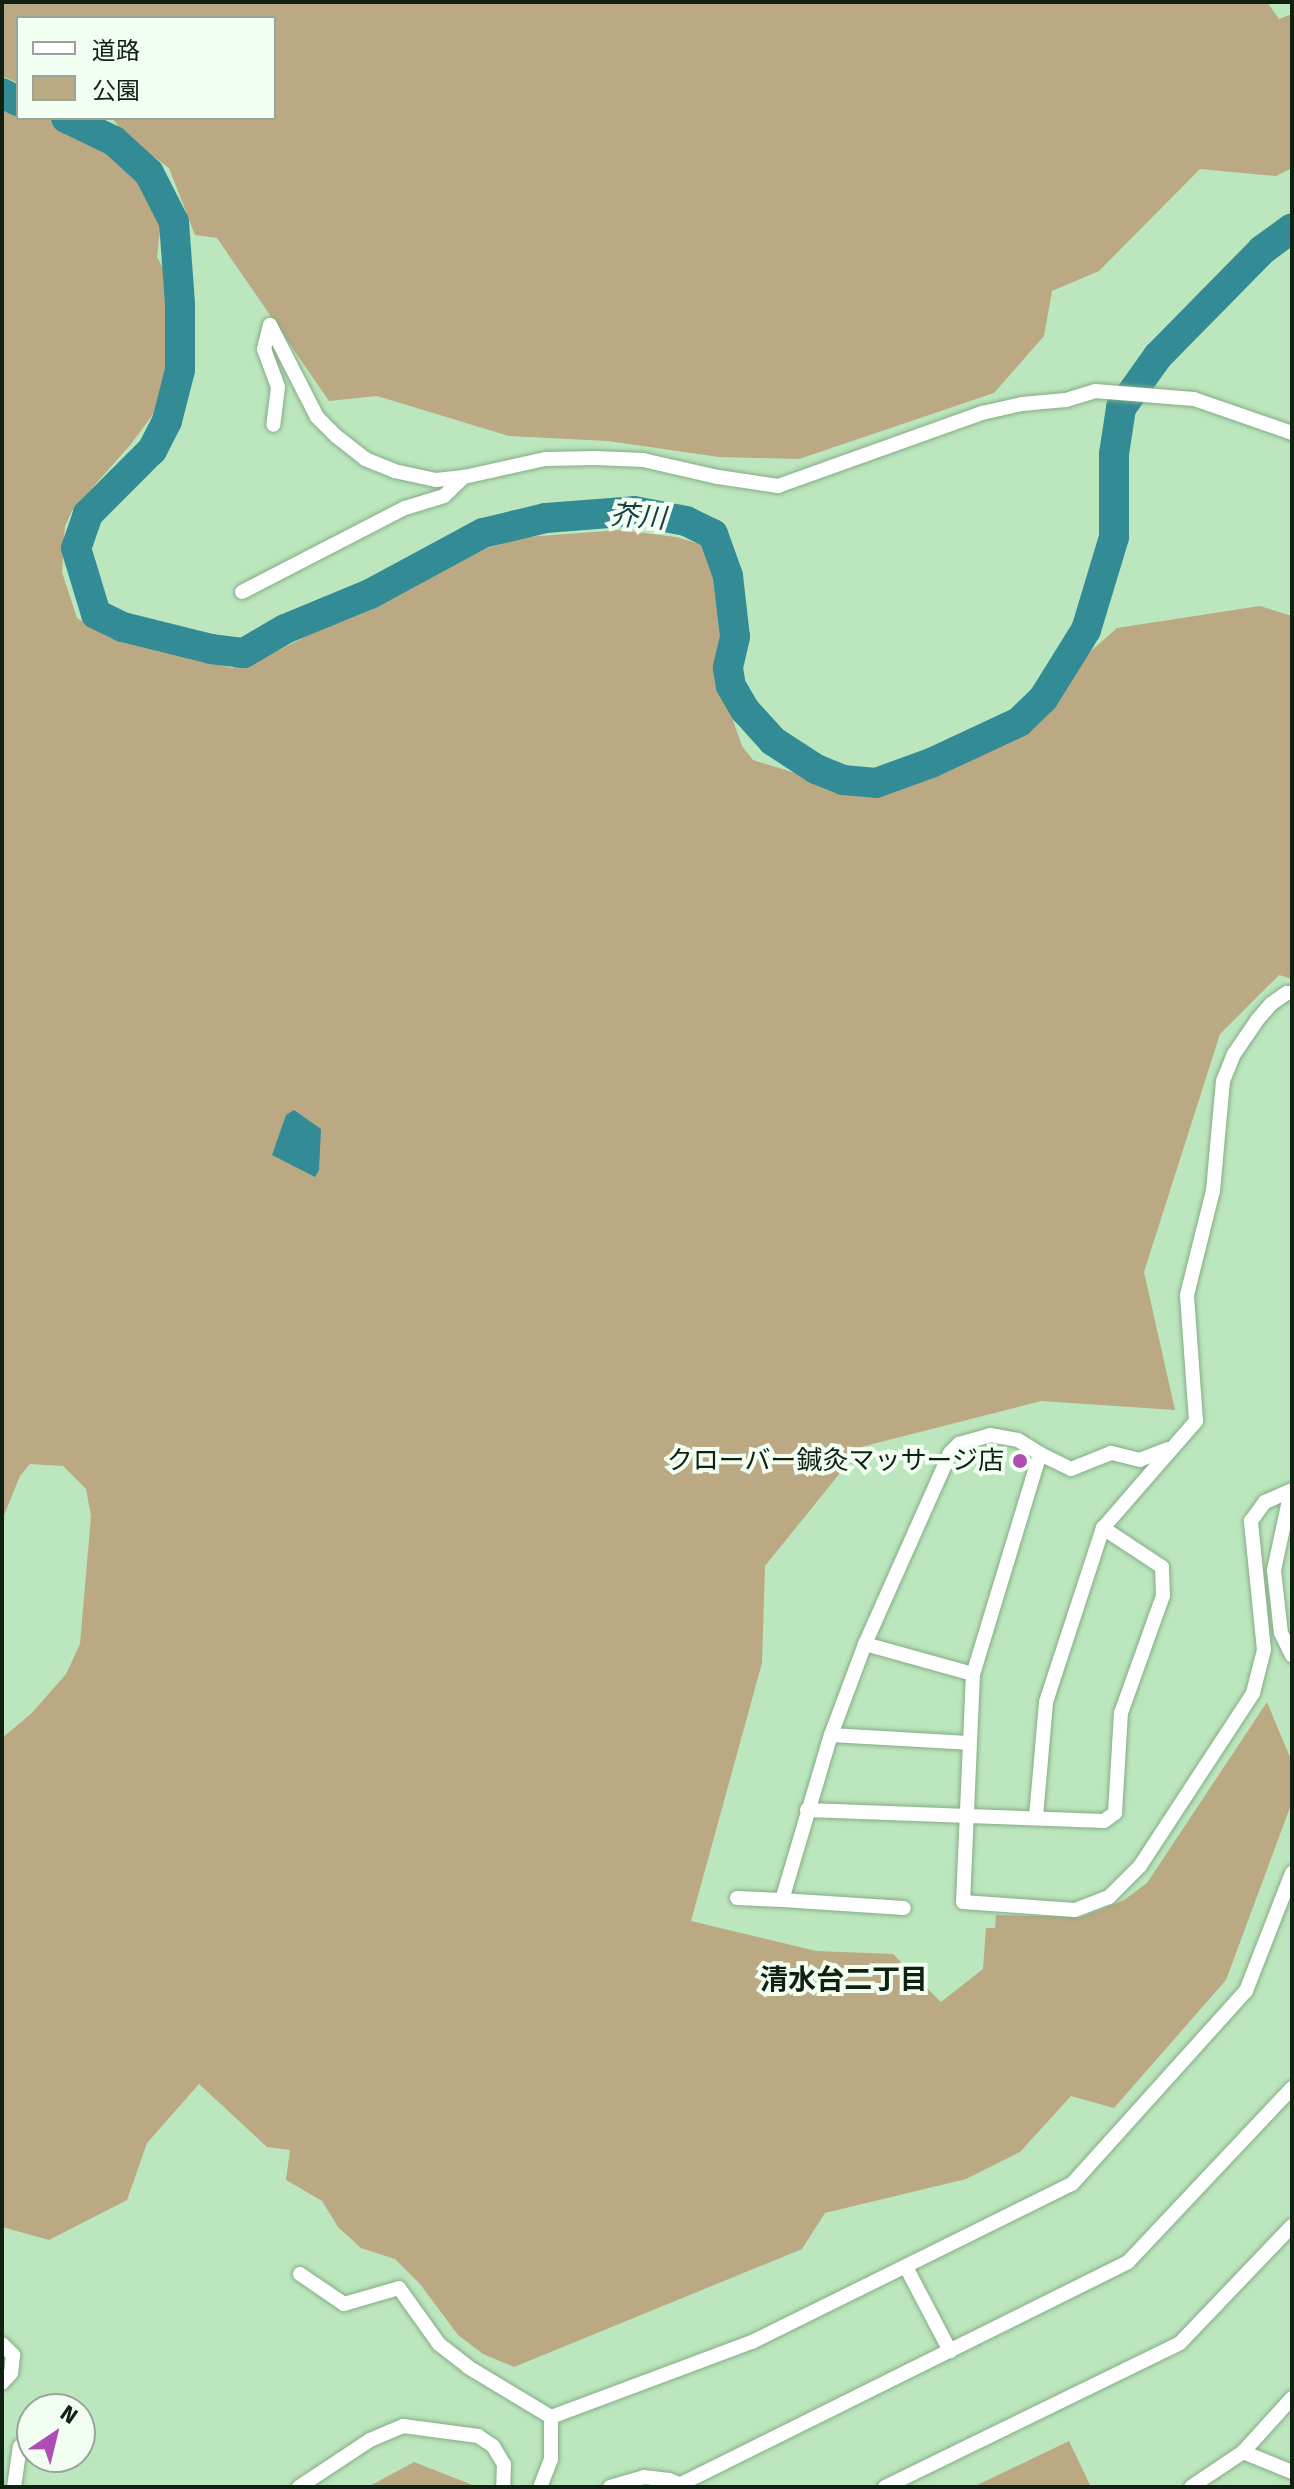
<!DOCTYPE html>
<html>
<head>
<meta charset="utf-8">
<style>
  body { margin:0 }
  #map { position:relative; width:1294px; height:2489px; overflow:hidden; background:#bce6bd; font-family:"Fira Sans","Noto Sans JP",sans-serif }
  div>[style] { position:absolute }
  .green>* { inset:0; background:#bba983 }
  .water>* { inset:0; background:#338c95 }
  .river>* { height:30px; margin:-15px; padding:0 15px; transform-origin:15px; border-radius:15px; background:#338c95 }
  .roads { filter:drop-shadow(0 0 2px #84ac85) drop-shadow(0 0 2px #84ac85) }
  .minor>* { height:14px; margin:-7px; padding:0 7px; transform-origin:7px; border-radius:7px; background:#fff }
  .dots>* { width:22px; height:22px; translate:-50% -50%; box-sizing:border-box; border:4px solid #f2fef2; border-radius:50% }
  span { translate:-50% -50%; white-space:nowrap; text-align:center; line-height:1.15; -webkit-text-stroke:8px #f2fef2; paint-order:stroke }
  .poi-label { font-size:26px; color:#102011 }
  .right { translate:-100% -50%; text-align:right }
  .water-label { font-size:28px; color:#153e42; font-style:italic }
  .neighbourhood-label { font-size:28px; color:#102011; font-weight:700 }
  .frame { position:absolute; inset:0; border:4px solid #102011; pointer-events:none }
  .legend { position:absolute; left:16px; top:16px; width:260px; height:104px; box-sizing:border-box; background:#f2fef2; border:2px solid #98a598; margin:0; padding:10px 14px; list-style:none; font-size:24px; color:#102011 }
  .legend li { display:flex; align-items:center; gap:16px; height:40px }
  .legend b { width:40px; border:2px solid #98a598 }
  .north { position:absolute; left:16px; top:2393px; width:80px; height:80px; box-sizing:border-box; background:#f2fef2; border:2px solid #98a598; border-radius:50%; rotate:35deg; font-size:22px; font-weight:700; line-height:32px; text-align:center; color:#102011 }
  .north::after { content:''; display:block; margin:auto; width:28px; height:36px; background:#af4db5; clip-path:polygon(50% 0,100% 100%,50% 72%,0 100%) }
</style>
</head>
<body>
<div id="map">
  <div class="green">
    <div style="clip-path:polygon(2px 2px,1267px 2px,1279px 19px,1292px 14px,1292px 168px,1276px 176px,1200px 169px,1099px 271px,1052px 291px,1044px 336px,994px 393px,799px 459px,719px 457px,608px 441px,509px 436px,377px 396px,329px 401px,217px 238px,195px 235px,169px 168px,127px 137px,112px 118px,274px 118px,274px 18px,18px 18px,18px 83px,2px 76px)"></div>
    <div style="clip-path:polygon(2px 101px,18px 108px,18px 118px,50px 118px,64px 123px,129px 166px,159px 209px,161px 222px,157px 257px,166px 274px,173px 337px,168px 385px,157px 409px,131px 444px,72px 511px,65px 526px,62px 572px,77px 618px,110px 638px,232px 668px,275px 652px,473px 552px,526px 537px,621px 530px,676px 537px,700px 544px,714px 570px,720px 641px,718px 677px,742px 746px,753px 760px,831px 784px,875px 792px,929px 780px,1041px 719px,1084px 657px,1117px 628px,1260px 606px,1292px 616px,1292px 979px,1279px 975px,1220px 1034px,1144px 1272px,1175px 1410px,1041px 1401px,861px 1447px,765px 1566px,762px 1663px,691px 1921px,816px 1951px,893px 1954px,941px 2002px,983px 1969px,986px 1928px,995px 1928px,996px 1915px,1081px 1917px,1124px 1900px,1147px 1883px,1267px 1702px,1292px 1762px,1292px 1802px,1226px 1980px,1114px 2108px,1071px 2096px,1020px 2152px,966px 2179px,825px 2213px,802px 2249px,514px 2367px,483px 2354px,458px 2335px,420px 2284px,395px 2259px,361px 2248px,338px 2227px,322px 2201px,286px 2180px,290px 2150px,267px 2147px,199px 2084px,147px 2143px,127px 2200px,49px 2240px,2px 2227px,2px 1738px,32px 1713px,66px 1674px,80px 1644px,91px 1516px,86px 1489px,63px 1466px,30px 1464px,20px 1476px,2px 1520px)"></div>
    <div style="clip-path:polygon(1069px 2441px,1091px 2487px,973px 2487px)"></div>
    <div style="clip-path:polygon(414px 2462px,475px 2486px,476px 2487px,368px 2487px)"></div>
  </div>
  <div class="water">
    <div style="clip-path:polygon(294px 1110px,321px 1129px,319px 1170px,315px 1177px,272px 1155px,286px 1115px)"></div>
  </div>
  <div class="river">
    <div style="left:2px;top:93px;width:18px;rotate:27deg"></div>
    <div style="left:66px;top:118px;width:53px;rotate:25.6deg"></div>
    <div style="left:114px;top:141px;width:47px;rotate:42.4deg"></div>
    <div style="left:149px;top:173px;width:55px;rotate:63deg"></div>
    <div style="left:174px;top:222px;width:82px;rotate:85.8deg"></div>
    <div style="left:180px;top:304px;width:66px;rotate:90deg"></div>
    <div style="left:180px;top:370px;width:53px;rotate:104.3deg"></div>
    <div style="left:167px;top:421px;width:33px;rotate:117deg"></div>
    <div style="left:152px;top:450px;width:91px;rotate:135deg"></div>
    <div style="left:88px;top:514px;width:36px;rotate:109deg"></div>
    <div style="left:76px;top:548px;width:69px;rotate:73.1deg"></div>
    <div style="left:96px;top:614px;width:30px;rotate:26deg"></div>
    <div style="left:123px;top:627px;width:91px;rotate:14deg"></div>
    <div style="left:211px;top:649px;width:33px;rotate:7deg"></div>
    <div style="left:244px;top:653px;width:48px;rotate:-30.3deg"></div>
    <div style="left:285px;top:629px;width:92px;rotate:-22.4deg"></div>
    <div style="left:370px;top:594px;width:128px;rotate:-28.4deg"></div>
    <div style="left:483px;top:533px;width:65px;rotate:-13.4deg"></div>
    <div style="left:546px;top:518px;width:88px;rotate:-4.5deg"></div>
    <div style="left:634px;top:511px;width:53px;rotate:10.9deg"></div>
    <div style="left:686px;top:521px;width:30px;rotate:26deg"></div>
    <div style="left:713px;top:534px;width:45px;rotate:70.3deg"></div>
    <div style="left:728px;top:576px;width:61px;rotate:83.5deg"></div>
    <div style="left:735px;top:637px;width:32px;rotate:103deg"></div>
    <div style="left:728px;top:668px;width:18px;rotate:81deg"></div>
    <div style="left:731px;top:686px;width:28px;rotate:60deg"></div>
    <div style="left:745px;top:710px;width:42px;rotate:47.9deg"></div>
    <div style="left:773px;top:741px;width:51px;rotate:33.1deg"></div>
    <div style="left:816px;top:769px;width:29px;rotate:22deg"></div>
    <div style="left:843px;top:780px;width:33px;rotate:5deg"></div>
    <div style="left:876px;top:783px;width:59px;rotate:-20deg"></div>
    <div style="left:931px;top:763px;width:97px;rotate:-25deg"></div>
    <div style="left:1019px;top:722px;width:33px;rotate:-44deg"></div>
    <div style="left:1043px;top:699px;width:81px;rotate:-58.1deg"></div>
    <div style="left:1086px;top:630px;width:97px;rotate:-73.2deg"></div>
    <div style="left:1114px;top:537px;width:83px;rotate:-90deg"></div>
    <div style="left:1114px;top:454px;width:47px;rotate:-81.3deg"></div>
    <div style="left:1121px;top:408px;width:64px;rotate:-54.6deg"></div>
    <div style="left:1158px;top:356px;width:148px;rotate:-45.5deg"></div>
    <div style="left:1262px;top:250px;width:37px;rotate:-36deg"></div>
  </div>
  <div class="roads">
    <div class="minor">
      <div style="left:270px;top:325px;width:103px;rotate:62.9deg"></div>
      <div style="left:317px;top:417px;width:27px;rotate:45deg"></div>
      <div style="left:336px;top:436px;width:37px;rotate:38deg"></div>
      <div style="left:365px;top:459px;width:31px;rotate:22deg"></div>
      <div style="left:394px;top:471px;width:43px;rotate:12.1deg"></div>
      <div style="left:436px;top:480px;width:28px;rotate:-6deg"></div>
      <div style="left:464px;top:477px;width:83px;rotate:-12.5deg"></div>
      <div style="left:545px;top:459px;width:50px;rotate:-1.1deg"></div>
      <div style="left:595px;top:458px;width:48px;rotate:2.4deg"></div>
      <div style="left:643px;top:460px;width:77px;rotate:12.8deg"></div>
      <div style="left:718px;top:477px;width:61px;rotate:8.5deg"></div>
      <div style="left:778px;top:486px;width:217px;rotate:-19.7deg"></div>
      <div style="left:982px;top:413px;width:41px;rotate:-12.7deg"></div>
      <div style="left:1022px;top:404px;width:44px;rotate:-5.2deg"></div>
      <div style="left:1066px;top:400px;width:30px;rotate:-17deg"></div>
      <div style="left:1095px;top:391px;width:99px;rotate:4.6deg"></div>
      <div style="left:1194px;top:399px;width:104px;rotate:19.1deg"></div>
      <div style="left:270px;top:325px;width:25px;rotate:104deg"></div>
      <div style="left:264px;top:349px;width:40px;rotate:69.8deg"></div>
      <div style="left:278px;top:387px;width:38px;rotate:97deg"></div>
      <div style="left:242px;top:592px;width:183px;rotate:-27.3deg"></div>
      <div style="left:405px;top:508px;width:41px;rotate:-17.1deg"></div>
      <div style="left:444px;top:496px;width:28px;rotate:-44deg"></div>
      <div style="left:1168px;top:1449px;width:30px;rotate:159deg"></div>
      <div style="left:1140px;top:1460px;width:30px;rotate:-166deg"></div>
      <div style="left:1111px;top:1453px;width:43px;rotate:158.2deg"></div>
      <div style="left:1071px;top:1469px;width:34px;rotate:-154deg"></div>
      <div style="left:1040px;top:1454px;width:230px;rotate:106.9deg"></div>
      <div style="left:973px;top:1674px;width:228px;rotate:92.5deg"></div>
      <div style="left:963px;top:1902px;width:112px;rotate:4.1deg"></div>
      <div style="left:1075px;top:1910px;width:36px;rotate:-21deg"></div>
      <div style="left:1109px;top:1897px;width:44px;rotate:-45deg"></div>
      <div style="left:1140px;top:1866px;width:207px;rotate:-56.8deg"></div>
      <div style="left:1253px;top:1693px;width:44px;rotate:-75.7deg"></div>
      <div style="left:1264px;top:1650px;width:130px;rotate:-95.8deg"></div>
      <div style="left:1251px;top:1521px;width:24px;rotate:-54deg"></div>
      <div style="left:1265px;top:1502px;width:30px;rotate:-24deg"></div>
      <div style="left:1291px;top:1491px;width:81px;rotate:102.1deg"></div>
      <div style="left:1274px;top:1570px;width:63px;rotate:83.7deg"></div>
      <div style="left:1281px;top:1633px;width:25px;rotate:64deg"></div>
      <div style="left:865px;top:1644px;width:112px;rotate:15.5deg"></div>
      <div style="left:831px;top:1735px;width:137px;rotate:3.3deg"></div>
      <div style="left:807px;top:1810px;width:297px;rotate:2.1deg"></div>
      <div style="left:1104px;top:1821px;width:14px;rotate:-36deg"></div>
      <div style="left:1115px;top:1813px;width:100px;rotate:-86.6deg"></div>
      <div style="left:1121px;top:1713px;width:124px;rotate:-70.3deg"></div>
      <div style="left:1163px;top:1596px;width:29px;rotate:-92deg"></div>
      <div style="left:1162px;top:1567px;width:71px;rotate:-146.5deg"></div>
      <div style="left:1103px;top:1528px;width:142px;rotate:-49deg"></div>
      <div style="left:1196px;top:1421px;width:126px;rotate:-94.1deg"></div>
      <div style="left:1187px;top:1295px;width:107px;rotate:-76deg"></div>
      <div style="left:1213px;top:1191px;width:110px;rotate:-84.8deg"></div>
      <div style="left:1223px;top:1081px;width:29px;rotate:-68deg"></div>
      <div style="left:1234px;top:1054px;width:42px;rotate:-55.6deg"></div>
      <div style="left:1258px;top:1019px;width:20px;rotate:-49deg"></div>
      <div style="left:1271px;top:1004px;width:19px;rotate:-35deg"></div>
      <div style="left:1287px;top:993px;width:5px"></div>
      <div style="left:1036px;top:1817px;width:115px;rotate:-85deg"></div>
      <div style="left:1046px;top:1702px;width:183px;rotate:-71.9deg"></div>
      <div style="left:737px;top:1898px;width:45px;rotate:2.5deg"></div>
      <div style="left:782px;top:1900px;width:172px;rotate:-73.5deg"></div>
      <div style="left:831px;top:1735px;width:97px;rotate:-69.5deg"></div>
      <div style="left:865px;top:1644px;width:209px;rotate:-66deg"></div>
      <div style="left:950px;top:1453px;width:13px;rotate:-45deg"></div>
      <div style="left:959px;top:1444px;width:32px;rotate:-16deg"></div>
      <div style="left:990px;top:1435px;width:28px;rotate:10deg"></div>
      <div style="left:1018px;top:1440px;width:26px;rotate:32deg"></div>
      <div style="left:782px;top:1900px;width:122px;rotate:3.8deg"></div>
      <div style="left:907px;top:2269px;width:93px;rotate:62.3deg"></div>
      <div style="left:300px;top:2274px;width:53px;rotate:34.3deg"></div>
      <div style="left:344px;top:2304px;width:57px;rotate:-16.2deg"></div>
      <div style="left:399px;top:2288px;width:69px;rotate:54.5deg"></div>
      <div style="left:439px;top:2344px;width:37px;rotate:38deg"></div>
      <div style="left:468px;top:2367px;width:97px;rotate:31.1deg"></div>
      <div style="left:551px;top:2417px;width:42px;rotate:90deg"></div>
      <div style="left:551px;top:2459px;width:30px;rotate:111deg"></div>
      <div style="left:2px;top:2344px;width:16px;rotate:45deg"></div>
      <div style="left:13px;top:2355px;width:18px;rotate:96deg"></div>
      <div style="left:11px;top:2373px;width:13px;rotate:132deg"></div>
      <div style="left:551px;top:2417px;width:215px;rotate:-20.5deg"></div>
      <div style="left:752px;top:2342px;width:357px;rotate:-26.3deg"></div>
      <div style="left:1072px;top:2184px;width:260px;rotate:-48deg"></div>
      <div style="left:1246px;top:1991px;width:127px;rotate:-68.7deg"></div>
      <div style="left:1243px;top:2452px;width:53px;rotate:22.2deg"></div>
      <div style="left:681px;top:2484px;width:499px;rotate:-26.4deg"></div>
      <div style="left:1128px;top:2262px;width:239px;rotate:-46.7deg"></div>
      <div style="left:14px;top:2487px;width:41px;rotate:-81.7deg"></div>
      <div style="left:299px;top:2487px;width:85px;rotate:-33.5deg"></div>
      <div style="left:370px;top:2440px;width:36px;rotate:-23deg"></div>
      <div style="left:403px;top:2426px;width:76px;rotate:7.6deg"></div>
      <div style="left:478px;top:2436px;width:18px;rotate:34deg"></div>
      <div style="left:493px;top:2446px;width:21px;rotate:59deg"></div>
      <div style="left:504px;top:2464px;width:23px;rotate:92deg"></div>
      <div style="left:610px;top:2487px;width:35px;rotate:-16deg"></div>
      <div style="left:644px;top:2477px;width:25px;rotate:7deg"></div>
      <div style="left:669px;top:2480px;width:18px;rotate:22deg"></div>
      <div style="left:885px;top:2487px;width:328px;rotate:-26deg"></div>
      <div style="left:1180px;top:2343px;width:162px;rotate:-46.3deg"></div>
      <div style="left:1191px;top:2487px;width:63px;rotate:-33.9deg"></div>
      <div style="left:1243px;top:2452px;width:73px;rotate:-47.8deg"></div>
    </div>
  </div>
  <div class="dots">
    <div style="left:1020px;top:1461px;background:#af4db5"></div>
  </div>
  <div class="poi-label">
    <span class="right" style="left:1004px;top:1461px">クローバー鍼灸マッサージ店</span>
  </div>
  <div class="water-label">
    <span style="left:638px;top:517px;rotate:4deg">芥川</span>
  </div>
  <div class="neighbourhood-label">
    <span style="left:844px;top:1980px">清水台二丁目</span>
  </div>
  <div class="frame"></div>
  <ul class="legend">
  <li><b style="height:10px;background:#fff"></b>道路</li>
  <li><b style="height:22px;background:#bba983"></b>公園</li>
  </ul>
  <div class="north">N</div>
</div>
</body>
</html>
